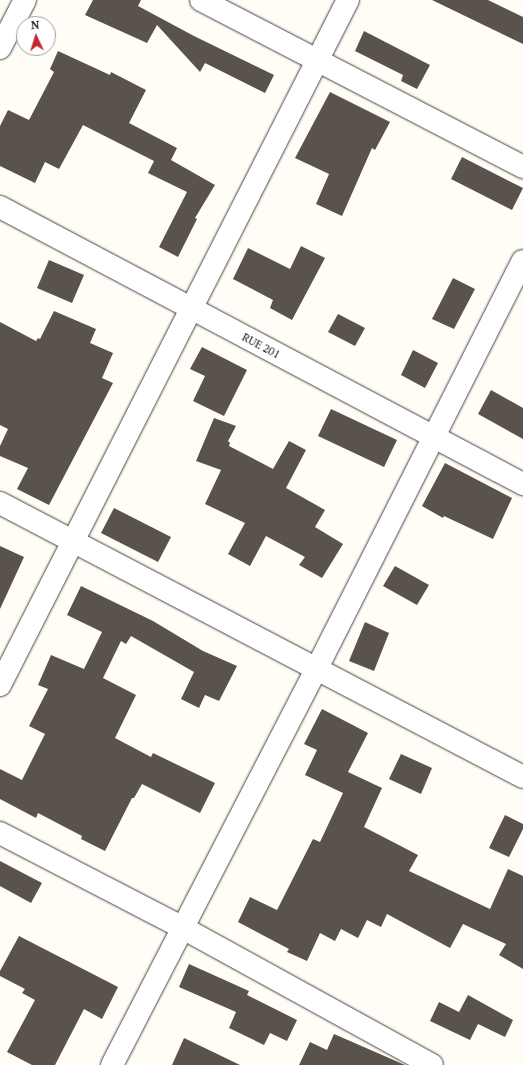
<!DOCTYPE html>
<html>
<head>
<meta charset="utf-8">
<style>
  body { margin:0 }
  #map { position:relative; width:523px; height:1065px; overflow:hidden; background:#fffdf5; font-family:"PT Serif",serif }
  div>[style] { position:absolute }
  .building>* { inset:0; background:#5a524d }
  .roads { filter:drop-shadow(0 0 1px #444) drop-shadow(0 0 1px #444) }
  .minor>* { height:22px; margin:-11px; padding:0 11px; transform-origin:11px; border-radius:11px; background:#fff }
  .tertiary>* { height:22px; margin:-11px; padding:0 11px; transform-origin:11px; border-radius:11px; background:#fff }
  span { translate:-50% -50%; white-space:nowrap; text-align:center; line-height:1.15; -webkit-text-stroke:4px #fff; paint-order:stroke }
  .street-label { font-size:11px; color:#111 }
  .north { position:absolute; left:16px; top:16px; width:40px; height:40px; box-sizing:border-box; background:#fff; border:1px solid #a0a0a0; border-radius:50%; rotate:356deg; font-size:11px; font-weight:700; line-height:16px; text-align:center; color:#111 }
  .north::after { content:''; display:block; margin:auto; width:14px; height:18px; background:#c4262e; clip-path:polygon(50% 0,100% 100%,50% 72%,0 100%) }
</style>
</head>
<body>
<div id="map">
  <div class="building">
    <div style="clip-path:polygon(93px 0,141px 0,138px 6px,194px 36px,274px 75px,265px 93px,205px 63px,200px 72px,157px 25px,147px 43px,85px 15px)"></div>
    <div style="clip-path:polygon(432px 0,488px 0,523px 17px,523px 44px)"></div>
    <div style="clip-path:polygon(364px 31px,430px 65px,417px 89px,401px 81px,403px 75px,355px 51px)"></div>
    <div style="clip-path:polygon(58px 51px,110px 75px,111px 72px,146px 90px,129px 123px,177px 148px,171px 160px,215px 185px,195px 218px,197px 219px,178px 257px,159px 247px,187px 192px,148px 173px,154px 161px,83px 125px,59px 169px,45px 162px,35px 183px,0 166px,0 126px,8px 110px,29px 120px,54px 72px,50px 69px)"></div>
    <div style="clip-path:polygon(330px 92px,390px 122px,375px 150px,372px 148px,342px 216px,316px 204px,329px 174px,295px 158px)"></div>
    <div style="clip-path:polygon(462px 157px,523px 188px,512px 210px,451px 179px)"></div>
    <div style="clip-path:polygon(301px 246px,325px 258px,292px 320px,270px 308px,273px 300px,233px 279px,248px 248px,290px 269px)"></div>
    <div style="clip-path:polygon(49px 260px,84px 275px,72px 303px,37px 288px)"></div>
    <div style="clip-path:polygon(453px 278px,475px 289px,454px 329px,432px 319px)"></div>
    <div style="clip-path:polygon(54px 311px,96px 329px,90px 343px,113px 353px,102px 378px,113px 383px,49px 505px,17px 489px,28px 468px,0 456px,0 446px,8px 429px,0 425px,0 322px,36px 341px,38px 338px,40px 339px)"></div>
    <div style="clip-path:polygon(338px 314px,365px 328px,355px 346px,328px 332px)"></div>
    <div style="clip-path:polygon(202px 347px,247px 370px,224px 416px,193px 401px,205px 376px,190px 369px)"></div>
    <div style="clip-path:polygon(413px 350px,438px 363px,425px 388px,401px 375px)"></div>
    <div style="clip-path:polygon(491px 390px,523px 408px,523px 439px,478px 414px)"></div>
    <div style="clip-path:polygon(331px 409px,397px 440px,384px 467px,318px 436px)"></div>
    <div style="clip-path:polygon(214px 418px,236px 426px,228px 441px,230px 443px,229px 446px,273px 469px,289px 441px,306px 450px,286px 488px,325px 510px,315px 527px,343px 544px,322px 578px,299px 565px,305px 557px,266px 536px,250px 566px,228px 554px,245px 523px,205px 504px,221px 470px,196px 461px)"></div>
    <div style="clip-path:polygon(445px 463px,512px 498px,493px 539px,444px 516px,443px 518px,422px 506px)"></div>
    <div style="clip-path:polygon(114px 508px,171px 537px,158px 562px,101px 533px)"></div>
    <div style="clip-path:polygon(0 546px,24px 557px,0 609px)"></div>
    <div style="clip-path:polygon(395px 566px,429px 585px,417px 605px,383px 586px)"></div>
    <div style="clip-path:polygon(81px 586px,153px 621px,203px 651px,237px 666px,219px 701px,205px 695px,199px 708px,181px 699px,194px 672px,131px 636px,126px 644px,121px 641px,103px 678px,136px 695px,115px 738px,151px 757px,153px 753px,215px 783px,200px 813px,142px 784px,134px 798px,132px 798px,105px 851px,81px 839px,82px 836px,38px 813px,36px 818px,0 799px,0 769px,22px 780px,45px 734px,29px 726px,48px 689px,38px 685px,51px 655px,84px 669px,102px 632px,67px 615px)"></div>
    <div style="clip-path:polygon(365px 622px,389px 633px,374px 671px,349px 661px)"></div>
    <div style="clip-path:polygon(322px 709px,368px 733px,348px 772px,382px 788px,364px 827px,418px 855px,409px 871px,490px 909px,508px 869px,523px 876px,523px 969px,499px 955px,506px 944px,463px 924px,450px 948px,387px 914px,381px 927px,367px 920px,358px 938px,341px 929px,335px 941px,320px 933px,307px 961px,287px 952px,289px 949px,238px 922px,250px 897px,277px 910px,313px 839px,320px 842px,343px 793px,305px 775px,317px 750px,304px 744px)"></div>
    <div style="clip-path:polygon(401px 754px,432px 768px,421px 794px,389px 779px)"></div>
    <div style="clip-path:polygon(505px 815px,523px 824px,523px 829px,509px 857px,489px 848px)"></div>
    <div style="clip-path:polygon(0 861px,42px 883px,31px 903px,0 886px)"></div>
    <div style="clip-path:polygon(19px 936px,118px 987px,102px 1019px,84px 1009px,55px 1065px,32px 1065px,7px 1052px,35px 1000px,22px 993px,25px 989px,0 976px,0 971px)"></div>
    <div style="clip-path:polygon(189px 964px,249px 991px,247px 995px,297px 1020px,287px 1041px,270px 1033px,264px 1045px,229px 1028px,236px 1012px,179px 987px)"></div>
    <div style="clip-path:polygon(468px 995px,513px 1020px,505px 1037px,478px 1024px,470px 1040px,430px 1021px,439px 1002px,459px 1012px)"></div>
    <div style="clip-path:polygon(334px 1034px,405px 1065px,299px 1065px,310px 1042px,327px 1050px)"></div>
    <div style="clip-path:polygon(184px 1038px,240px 1065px,172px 1065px)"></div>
  </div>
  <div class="roads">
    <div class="minor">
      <div style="left:201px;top:0;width:363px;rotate:27.4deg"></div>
      <div style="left:0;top:207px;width:592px;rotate:27.91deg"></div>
      <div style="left:0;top:503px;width:590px;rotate:27.65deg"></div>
      <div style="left:0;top:685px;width:768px;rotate:-63.07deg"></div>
      <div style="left:0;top:833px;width:206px;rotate:27.4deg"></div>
      <div style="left:183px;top:928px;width:284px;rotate:28.8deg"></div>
      <div style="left:112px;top:1065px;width:445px;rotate:-62.7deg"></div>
      <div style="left:316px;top:670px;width:458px;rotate:-63.2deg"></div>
    </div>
    <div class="tertiary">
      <div style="left:0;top:48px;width:54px;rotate:-62.5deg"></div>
    </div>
  </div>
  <div class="street-label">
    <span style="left:261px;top:346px;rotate:28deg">RUE 201</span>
  </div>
  <div class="north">N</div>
</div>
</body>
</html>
